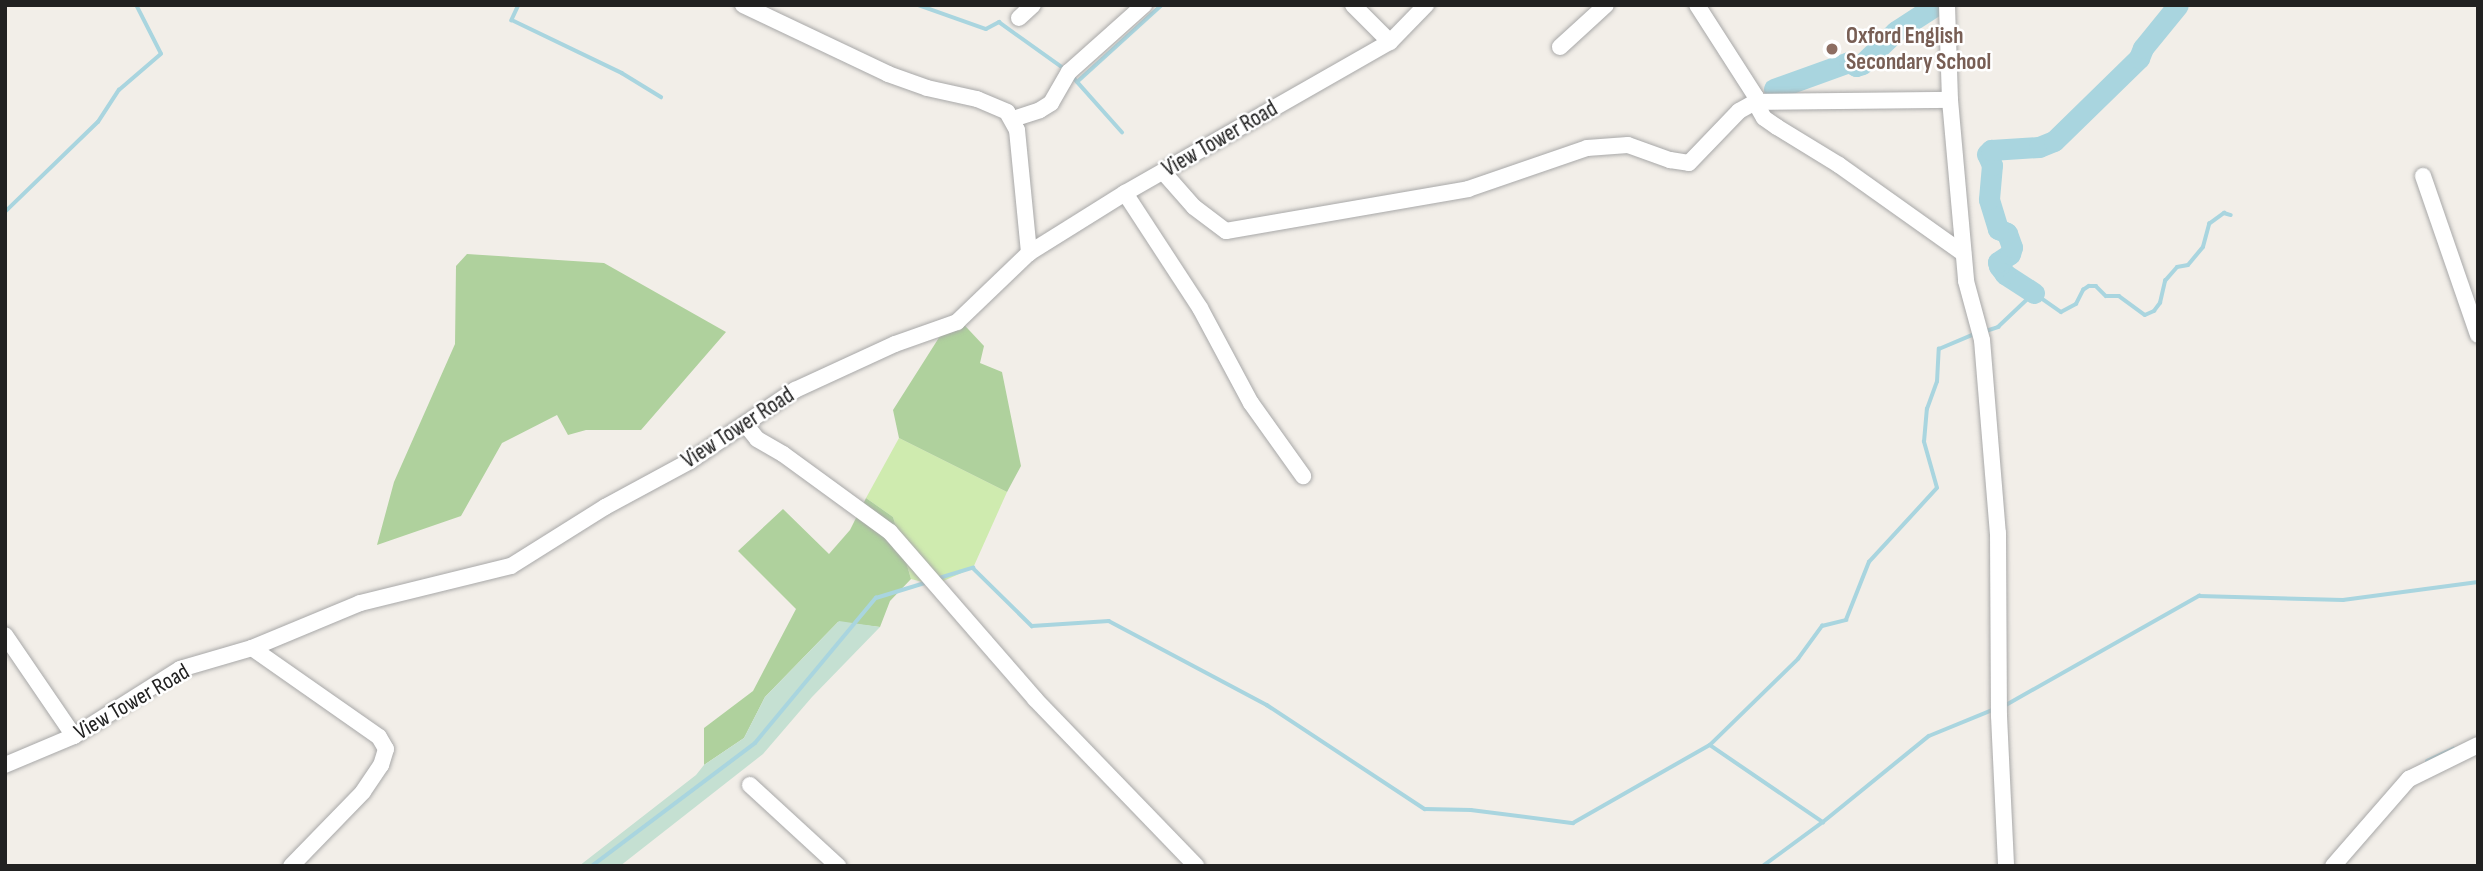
<!DOCTYPE html>
<html>
<head>
<meta charset="utf-8">
<style>
  body { margin:0 }
  #map { position:relative; width:2483px; height:871px; overflow:hidden; background:#f2eee8; font-family:"Sofia Sans Condensed",sans-serif }
  div>[style] { position:absolute }
  .grass>* { inset:0; background:#cfebaf }
  .forest>* { inset:0; background:#afd19d }
  .wetland>* { inset:0; background:#c5e0d2 }
  .stream>* { height:3.5px; margin:-1.75px; padding:0 1.75px; transform-origin:1.75px; border-radius:1.75px; background:#a9d5df }
  .river>* { height:21px; margin:-10.5px; padding:0 10.5px; transform-origin:10.5px; border-radius:10.5px; background:#a9d5df }
  .roads { filter:drop-shadow(0 0 2px #a8a8a8) drop-shadow(0 0 2px #a8a8a8) }
  .minor>* { height:16px; margin:-8px; padding:0 8px; transform-origin:8px; border-radius:8px; background:#fff }
  .dots>* { width:19px; height:19px; translate:-50% -50%; box-sizing:border-box; border:4px solid #fff; border-radius:50% }
  span { translate:-50% -50%; white-space:nowrap; text-align:center; line-height:1.15; -webkit-text-stroke:5px #fff; paint-order:stroke }
  .education-label { font-size:23px; color:#785e54; font-weight:700 }
  .left { translate:0 -50%; text-align:left }
  .street-label { font-size:23px; color:#212121 }
  .frame { position:absolute; inset:0; border:7px solid #212121; pointer-events:none }
</style>
</head>
<body>
<div id="map">
  <div class="grass">
    <div style="clip-path:polygon(899px 438px,1007px 492px,973px 568px,934px 585px,911px 579px,893px 517px,866px 498px)"></div>
  </div>
  <div class="forest">
    <div style="clip-path:polygon(467px 254px,604px 263px,726px 332px,641px 430px,586px 430px,568px 435px,557px 415px,502px 443px,461px 516px,377px 545px,394px 482px,455px 344px,456px 266px)"></div>
    <div style="clip-path:polygon(954px 314px,984px 346px,980px 363px,1002px 372px,1021px 466px,1007px 492px,899px 438px,893px 410px)"></div>
    <div style="clip-path:polygon(866px 498px,893px 517px,911px 579px,890px 601px,880px 627px,838px 622px,765px 697px,744px 738px,704px 765px,704px 728px,753px 691px,796px 609px,738px 551px,783px 509px,829px 554px,850px 530px)"></div>
  </div>
  <div class="wetland">
    <div style="clip-path:polygon(839px 621px,880px 627px,812px 697px,763px 754px,620px 866px,579px 866px,696px 775px,704px 765px,744px 738px,765px 697px)"></div>
  </div>
  <div class="stream">
    <div style="left:519px;top:5px;width:17px;rotate:115deg"></div>
    <div style="left:512px;top:20px;width:122px;rotate:25.7deg"></div>
    <div style="left:622px;top:73px;width:46px;rotate:31.6deg"></div>
    <div style="left:918px;top:5px;width:72px;rotate:19.4deg"></div>
    <div style="left:986px;top:29px;width:15px;rotate:-28deg"></div>
    <div style="left:999px;top:22px;width:82px;rotate:35.6deg"></div>
    <div style="left:1073px;top:77px;width:74px;rotate:48.3deg"></div>
    <div style="left:1077px;top:82px;width:115px;rotate:-42.2deg"></div>
    <div style="left:5px;top:212px;width:129px;rotate:-44.1deg"></div>
    <div style="left:98px;top:122px;width:38px;rotate:-57deg"></div>
    <div style="left:119px;top:90px;width:55px;rotate:-40.6deg"></div>
    <div style="left:161px;top:54px;width:55px;rotate:-117deg"></div>
    <div style="left:1986px;top:331px;width:13px;rotate:-18deg"></div>
    <div style="left:1998px;top:327px;width:50px;rotate:-43.4deg"></div>
    <div style="left:2034px;top:293px;width:33px;rotate:35deg"></div>
    <div style="left:2061px;top:312px;width:17px;rotate:-28deg"></div>
    <div style="left:2076px;top:304px;width:16px;rotate:-63deg"></div>
    <div style="left:2083px;top:290px;width:7px;rotate:-34deg"></div>
    <div style="left:2089px;top:286px;width:7px"></div>
    <div style="left:2096px;top:286px;width:14px;rotate:45deg"></div>
    <div style="left:2106px;top:296px;width:13px"></div>
    <div style="left:2119px;top:296px;width:32px;rotate:36deg"></div>
    <div style="left:2145px;top:315px;width:10px;rotate:-24deg"></div>
    <div style="left:2154px;top:311px;width:10px;rotate:-53deg"></div>
    <div style="left:2160px;top:303px;width:23px;rotate:-77deg"></div>
    <div style="left:2165px;top:281px;width:18px;rotate:-49deg"></div>
    <div style="left:2177px;top:267px;width:11px;rotate:-10deg"></div>
    <div style="left:2188px;top:265px;width:23px;rotate:-50deg"></div>
    <div style="left:2203px;top:247px;width:24px;rotate:-75deg"></div>
    <div style="left:2209px;top:224px;width:19px;rotate:-36deg"></div>
    <div style="left:2224px;top:213px;width:7px;rotate:16deg"></div>
    <div style="left:936px;top:579px;width:39px;rotate:-17deg"></div>
    <div style="left:973px;top:568px;width:83px;rotate:44.5deg"></div>
    <div style="left:1032px;top:626px;width:77px;rotate:-3.7deg"></div>
    <div style="left:1109px;top:621px;width:179px;rotate:28deg"></div>
    <div style="left:1267px;top:705px;width:189px;rotate:33.4deg"></div>
    <div style="left:1425px;top:809px;width:46px;rotate:1.2deg"></div>
    <div style="left:1471px;top:810px;width:103px;rotate:7.3deg"></div>
    <div style="left:1573px;top:823px;width:158px;rotate:-29.7deg"></div>
    <div style="left:1710px;top:745px;width:137px;rotate:34.3deg"></div>
    <div style="left:1823px;top:822px;width:136px;rotate:-39.1deg"></div>
    <div style="left:1929px;top:736px;width:71px;rotate:-22.2deg"></div>
    <div style="left:2006px;top:705px;width:222px;rotate:-29.5deg"></div>
    <div style="left:2199px;top:596px;width:144px;rotate:1.6deg"></div>
    <div style="left:2343px;top:600px;width:136px;rotate:-7.6deg"></div>
    <div style="left:1710px;top:745px;width:123px;rotate:-44.3deg"></div>
    <div style="left:1798px;top:659px;width:41px;rotate:-54deg"></div>
    <div style="left:1822px;top:626px;width:25px;rotate:-14deg"></div>
    <div style="left:1846px;top:620px;width:62px;rotate:-68.4deg"></div>
    <div style="left:1869px;top:562px;width:100px;rotate:-47.4deg"></div>
    <div style="left:1937px;top:488px;width:48px;rotate:-105.8deg"></div>
    <div style="left:1924px;top:442px;width:33px;rotate:-85deg"></div>
    <div style="left:1927px;top:409px;width:29px;rotate:-70deg"></div>
    <div style="left:1937px;top:382px;width:33px;rotate:-87deg"></div>
    <div style="left:1939px;top:349px;width:39px;rotate:-23deg"></div>
    <div style="left:2427px;top:761px;width:29px;rotate:-25deg"></div>
    <div style="left:592px;top:866px;width:204px;rotate:-37deg"></div>
    <div style="left:755px;top:743px;width:189px;rotate:-50.2deg"></div>
    <div style="left:876px;top:598px;width:54px;rotate:-17.1deg"></div>
    <div style="left:1763px;top:866px;width:74px;rotate:-36.3deg"></div>
  </div>
  <div class="river">
    <div style="left:1774px;top:89px;width:80px;rotate:-19.8deg"></div>
    <div style="left:1849px;top:62px;width:8px;rotate:30deg"></div>
    <div style="left:1856px;top:66px;width:6px;rotate:-18deg"></div>
    <div style="left:1862px;top:64px;width:47px;rotate:-44.1deg"></div>
    <div style="left:1896px;top:31px;width:48px;rotate:-33deg"></div>
    <div style="left:2034px;top:293px;width:35px;rotate:-147deg"></div>
    <div style="left:2005px;top:274px;width:10px;rotate:-127deg"></div>
    <div style="left:1999px;top:266px;width:4px;rotate:-104deg"></div>
    <div style="left:1998px;top:262px;width:14px;rotate:-34deg"></div>
    <div style="left:2010px;top:254px;width:7px;rotate:-74deg"></div>
    <div style="left:2012px;top:247px;width:15px;rotate:-110deg"></div>
    <div style="left:2007px;top:233px;width:10px;rotate:-156deg"></div>
    <div style="left:1998px;top:229px;width:31px;rotate:-107deg"></div>
    <div style="left:1989px;top:199px;width:34px;rotate:-85deg"></div>
    <div style="left:1992px;top:165px;width:12px;rotate:-114deg"></div>
    <div style="left:1987px;top:154px;width:6px;rotate:-45deg"></div>
    <div style="left:1991px;top:150px;width:48px;rotate:-3.6deg"></div>
    <div style="left:2039px;top:147px;width:16px;rotate:-22deg"></div>
    <div style="left:2054px;top:141px;width:119px;rotate:-44.3deg"></div>
    <div style="left:2139px;top:58px;width:11px;rotate:-68deg"></div>
    <div style="left:2143px;top:48px;width:55px;rotate:-50.9deg"></div>
  </div>
  <div class="roads">
    <div class="minor">
      <div style="left:743px;top:5px;width:161px;rotate:25.4deg"></div>
      <div style="left:888px;top:74px;width:41px;rotate:19.7deg"></div>
      <div style="left:927px;top:88px;width:51px;rotate:12.4deg"></div>
      <div style="left:977px;top:99px;width:33px;rotate:23deg"></div>
      <div style="left:1007px;top:112px;width:21px;rotate:61deg"></div>
      <div style="left:1017px;top:130px;width:124px;rotate:84.4deg"></div>
      <div style="left:1353px;top:5px;width:52px;rotate:45deg"></div>
      <div style="left:1697px;top:5px;width:109px;rotate:57.3deg"></div>
      <div style="left:1756px;top:97px;width:5px;rotate:101deg"></div>
      <div style="left:1755px;top:102px;width:195px;rotate:-0.6deg"></div>
      <div style="left:1947px;top:5px;width:95px;rotate:88.2deg"></div>
      <div style="left:1950px;top:100px;width:182px;rotate:84.9deg"></div>
      <div style="left:1966px;top:281px;width:61px;rotate:74.8deg"></div>
      <div style="left:1982px;top:340px;width:194px;rotate:85.3deg"></div>
      <div style="left:1998px;top:533px;width:183px;rotate:89.7deg"></div>
      <div style="left:1999px;top:716px;width:150px;rotate:87.3deg"></div>
      <div style="left:1019px;top:18px;width:19px;rotate:-43deg"></div>
      <div style="left:1560px;top:47px;width:62px;rotate:-42.4deg"></div>
      <div style="left:1013px;top:119px;width:28px;rotate:-18deg"></div>
      <div style="left:1040px;top:110px;width:13px;rotate:-32deg"></div>
      <div style="left:1051px;top:103px;width:36px;rotate:-60deg"></div>
      <div style="left:1069px;top:72px;width:101px;rotate:-41.8deg"></div>
      <div style="left:1164px;top:173px;width:45px;rotate:48.6deg"></div>
      <div style="left:1194px;top:207px;width:40px;rotate:37deg"></div>
      <div style="left:1226px;top:231px;width:246px;rotate:-9.8deg"></div>
      <div style="left:1468px;top:189px;width:126px;rotate:-19deg"></div>
      <div style="left:1587px;top:148px;width:41px;rotate:-4.2deg"></div>
      <div style="left:1628px;top:145px;width:45px;rotate:19.7deg"></div>
      <div style="left:1670px;top:160px;width:19px;rotate:9deg"></div>
      <div style="left:1689px;top:163px;width:72px;rotate:-46.1deg"></div>
      <div style="left:1739px;top:111px;width:18px;rotate:-29deg"></div>
      <div style="left:1755px;top:102px;width:18px;rotate:61deg"></div>
      <div style="left:1764px;top:118px;width:16px;rotate:35deg"></div>
      <div style="left:1777px;top:127px;width:73px;rotate:31.5deg"></div>
      <div style="left:1839px;top:165px;width:152px;rotate:35.4deg"></div>
      <div style="left:2423px;top:176px;width:168px;rotate:70.9deg"></div>
      <div style="left:1125px;top:193px;width:137px;rotate:56.9deg"></div>
      <div style="left:1200px;top:308px;width:108px;rotate:61.8deg"></div>
      <div style="left:1251px;top:403px;width:90px;rotate:54.5deg"></div>
      <div style="left:745px;top:424px;width:19px;rotate:51deg"></div>
      <div style="left:757px;top:439px;width:30px;rotate:30deg"></div>
      <div style="left:783px;top:454px;width:132px;rotate:36.1deg"></div>
      <div style="left:890px;top:532px;width:221px;rotate:49deg"></div>
      <div style="left:1035px;top:699px;width:232px;rotate:46deg"></div>
      <div style="left:5px;top:635px;width:122px;rotate:55.7deg"></div>
      <div style="left:252px;top:648px;width:155px;rotate:35deg"></div>
      <div style="left:379px;top:737px;width:14px;rotate:60deg"></div>
      <div style="left:386px;top:749px;width:17px;rotate:107deg"></div>
      <div style="left:381px;top:765px;width:32px;rotate:124deg"></div>
      <div style="left:363px;top:792px;width:103px;rotate:134.2deg"></div>
      <div style="left:5px;top:765px;width:75px;rotate:-22.8deg"></div>
      <div style="left:74px;top:736px;width:125px;rotate:-32.3deg"></div>
      <div style="left:180px;top:669px;width:75px;rotate:-16.3deg"></div>
      <div style="left:252px;top:648px;width:117px;rotate:-22.6deg"></div>
      <div style="left:360px;top:603px;width:155px;rotate:-13.8deg"></div>
      <div style="left:511px;top:566px;width:111px;rotate:-32.1deg"></div>
      <div style="left:605px;top:507px;width:97px;rotate:-28.4deg"></div>
      <div style="left:690px;top:461px;width:127px;rotate:-34.1deg"></div>
      <div style="left:795px;top:390px;width:110px;rotate:-24.7deg"></div>
      <div style="left:895px;top:344px;width:66px;rotate:-19.5deg"></div>
      <div style="left:957px;top:322px;width:100px;rotate:-43.8deg"></div>
      <div style="left:1029px;top:253px;width:113px;rotate:-32deg"></div>
      <div style="left:1125px;top:193px;width:305px;rotate:-29.7deg"></div>
      <div style="left:1390px;top:42px;width:52px;rotate:-45.8deg"></div>
      <div style="left:750px;top:785px;width:120px;rotate:42.6deg"></div>
      <div style="left:2333px;top:866px;width:116px;rotate:-48.9deg"></div>
      <div style="left:2409px;top:779px;width:77px;rotate:-26.2deg"></div>
    </div>
  </div>
  <div class="dots">
    <div style="left:1832px;top:49px;background:#8d6e63"></div>
  </div>
  <div class="education-label">
    <span class="left" style="left:1846px;top:49px">Oxford English<br>Secondary School</span>
  </div>
  <div class="street-label">
    <span style="left:1220px;top:139px;rotate:-30deg">View Tower Road</span>
    <span style="left:738px;top:428px;rotate:-33deg">View Tower Road</span>
    <span style="left:132px;top:702px;rotate:-30deg">View Tower Road</span>
  </div>
  <div class="frame"></div>
</div>
</body>
</html>
